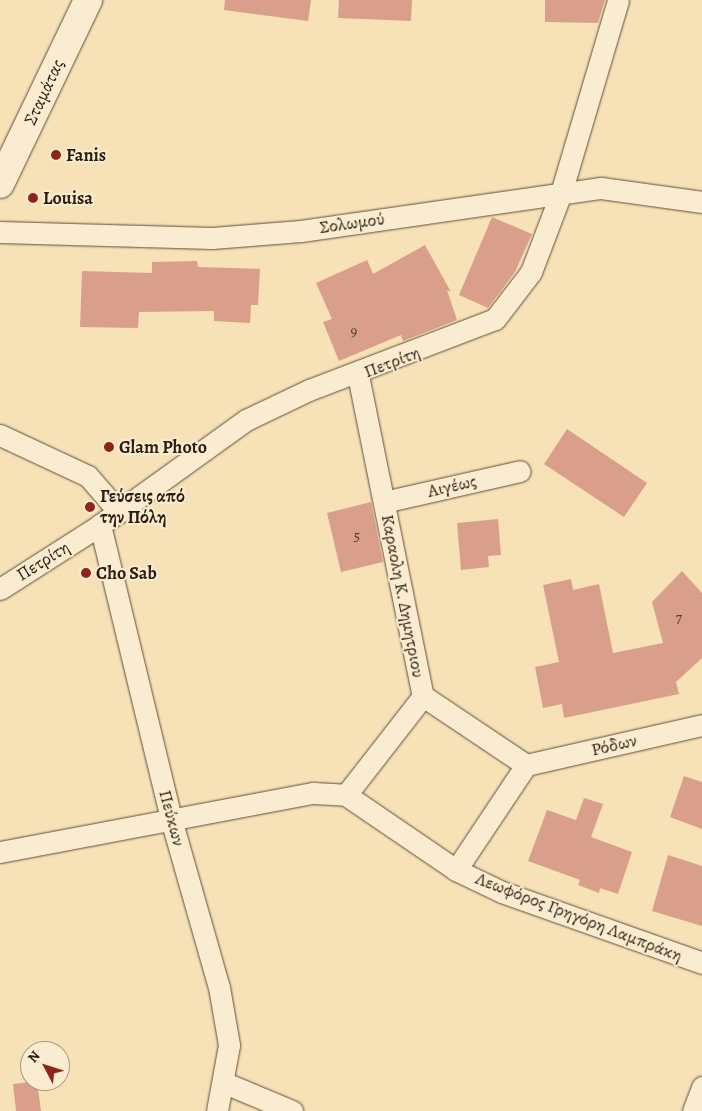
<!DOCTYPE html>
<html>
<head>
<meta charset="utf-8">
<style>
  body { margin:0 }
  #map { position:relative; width:702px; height:1111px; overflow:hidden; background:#f7e1b6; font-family:Alegreya,serif }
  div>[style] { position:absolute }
  .building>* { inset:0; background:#da9f8b }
  .roads { filter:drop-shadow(0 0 1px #604e3a) drop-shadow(0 0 1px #604e3a) }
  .street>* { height:21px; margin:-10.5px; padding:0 10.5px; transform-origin:10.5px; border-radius:10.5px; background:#faecd0 }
  .secondary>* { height:28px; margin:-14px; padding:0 14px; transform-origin:14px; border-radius:14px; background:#faecd0 }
  .dots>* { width:14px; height:14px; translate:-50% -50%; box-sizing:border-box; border:2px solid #faecd0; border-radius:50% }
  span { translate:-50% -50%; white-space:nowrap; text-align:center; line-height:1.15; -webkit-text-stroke:4px #faecd0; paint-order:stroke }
  .number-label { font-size:15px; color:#583e2f }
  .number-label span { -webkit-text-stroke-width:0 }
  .street-label { font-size:18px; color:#2d1d10 }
  .poi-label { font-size:18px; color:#2d1d10; font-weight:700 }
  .left { translate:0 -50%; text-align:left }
  .north { position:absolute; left:20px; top:1041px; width:50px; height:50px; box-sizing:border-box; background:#faecd0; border:1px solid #a89983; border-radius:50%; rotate:310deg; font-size:14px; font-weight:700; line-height:20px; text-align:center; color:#2d1d10 }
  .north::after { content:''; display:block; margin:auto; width:18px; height:22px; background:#8f2418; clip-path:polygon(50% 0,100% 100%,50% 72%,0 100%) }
</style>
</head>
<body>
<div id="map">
  <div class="building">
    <div style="clip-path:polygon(225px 0,311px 0,308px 21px,224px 10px)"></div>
    <div style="clip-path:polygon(339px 0,412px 0,411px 21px,338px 18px)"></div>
    <div style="clip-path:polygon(545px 0,605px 0,598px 23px,545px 22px)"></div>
    <div style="clip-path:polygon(492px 217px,532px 234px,515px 272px,488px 308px,459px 295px)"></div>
    <div style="clip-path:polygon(425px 245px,451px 292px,447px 290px,457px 320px,403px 341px,401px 335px,339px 361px,323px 322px,332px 319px,316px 283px,367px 260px,373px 274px)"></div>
    <div style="clip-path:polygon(197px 261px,198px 267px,260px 269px,258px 305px,251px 305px,250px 323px,214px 321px,214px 311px,139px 312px,138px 328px,80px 327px,82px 271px,152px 273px,152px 262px)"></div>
    <div style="clip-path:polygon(567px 429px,647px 483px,624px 517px,544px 464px)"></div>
    <div style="clip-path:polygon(371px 502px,383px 562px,341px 572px,327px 513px)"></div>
    <div style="clip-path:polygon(498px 519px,501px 555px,488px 556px,489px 567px,461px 570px,457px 523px)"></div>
    <div style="clip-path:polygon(682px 571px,702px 593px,702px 658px,676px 682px,679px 694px,564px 718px,562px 704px,543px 708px,535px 667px,559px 662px,543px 585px,571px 579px,573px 590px,599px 584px,613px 653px,663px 643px,652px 602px)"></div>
    <div style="clip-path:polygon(684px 776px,702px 782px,702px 829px,670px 817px)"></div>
    <div style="clip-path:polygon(584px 798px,603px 804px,591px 837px,632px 852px,618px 894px,600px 888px,599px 893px,578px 885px,580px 880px,528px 861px,547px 810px,576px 820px)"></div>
    <div style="clip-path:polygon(668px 855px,702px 866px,702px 926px,652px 911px)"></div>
    <div style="clip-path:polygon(37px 1081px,41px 1111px,16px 1111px,13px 1084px)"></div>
  </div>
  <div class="roads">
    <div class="street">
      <div style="left:0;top:232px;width:212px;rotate:1.6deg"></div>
      <div style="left:212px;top:238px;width:89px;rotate:-4.5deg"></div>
      <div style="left:301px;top:231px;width:303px;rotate:-8.2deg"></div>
      <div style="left:601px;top:188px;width:102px;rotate:7.9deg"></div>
      <div style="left:358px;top:375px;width:328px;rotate:78.6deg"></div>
      <div style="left:423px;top:696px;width:124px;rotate:33.8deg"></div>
      <div style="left:0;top:435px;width:97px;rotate:25deg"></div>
      <div style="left:88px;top:476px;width:48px;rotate:49.3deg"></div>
      <div style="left:384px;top:502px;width:139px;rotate:-12.8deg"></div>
      <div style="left:100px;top:525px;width:302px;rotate:76.4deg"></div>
      <div style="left:171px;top:819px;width:175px;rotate:74.1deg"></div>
      <div style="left:219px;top:987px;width:59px;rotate:80.2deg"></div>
      <div style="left:229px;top:1045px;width:67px;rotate:100.3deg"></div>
      <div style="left:0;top:589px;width:119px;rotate:-32.6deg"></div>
      <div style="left:100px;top:525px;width:180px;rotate:-35.7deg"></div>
      <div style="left:246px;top:420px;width:70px;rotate:-25.5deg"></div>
      <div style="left:309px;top:390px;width:199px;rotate:-20.9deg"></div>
      <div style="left:495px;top:319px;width:59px;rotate:-52.5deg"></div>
      <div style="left:531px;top:272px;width:85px;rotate:-69.2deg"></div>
      <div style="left:561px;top:193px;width:201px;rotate:-73.5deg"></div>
      <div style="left:526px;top:765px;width:180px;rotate:-12.8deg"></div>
      <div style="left:346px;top:795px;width:125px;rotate:-52.1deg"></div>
      <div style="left:0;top:852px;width:319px;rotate:-10.7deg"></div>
      <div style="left:313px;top:793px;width:33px;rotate:3deg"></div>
      <div style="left:346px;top:795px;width:133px;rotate:34.3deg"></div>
      <div style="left:456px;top:870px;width:51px;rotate:25.6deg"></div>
      <div style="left:502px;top:892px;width:212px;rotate:19.5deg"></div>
      <div style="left:456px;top:870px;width:126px;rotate:-56.3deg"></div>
      <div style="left:225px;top:1083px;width:73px;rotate:22.7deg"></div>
      <div style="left:693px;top:1111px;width:26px;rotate:-69deg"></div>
    </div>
    <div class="secondary">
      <div style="left:0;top:184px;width:204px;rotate:-64.4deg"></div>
    </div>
  </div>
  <div class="dots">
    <div style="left:56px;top:155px;background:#8f2418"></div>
    <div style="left:33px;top:198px;background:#8f2418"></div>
    <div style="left:109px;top:447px;background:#8f2418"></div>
    <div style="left:90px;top:507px;background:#8f2418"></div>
    <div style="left:86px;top:573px;background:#8f2418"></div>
  </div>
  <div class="number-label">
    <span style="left:354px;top:332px">9</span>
    <span style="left:357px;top:537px">5</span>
    <span style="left:679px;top:619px">7</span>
  </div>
  <div class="street-label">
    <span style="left:44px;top:92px;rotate:-65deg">Σταμάτας</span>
    <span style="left:352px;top:223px;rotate:-8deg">Σολωμού</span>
    <span style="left:392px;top:362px;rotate:-21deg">Πετρίτη</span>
    <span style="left:452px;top:486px;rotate:-13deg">Αιγέως</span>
    <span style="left:43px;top:561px;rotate:-32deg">Πετρίτη</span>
    <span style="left:403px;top:596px;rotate:79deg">Καραολη Κ. Δημητριου</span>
    <span style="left:614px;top:745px;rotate:-13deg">Ρόδων</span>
    <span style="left:172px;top:818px;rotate:75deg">Πεύκων</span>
    <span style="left:579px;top:917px;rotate:21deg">Λεωφόρος Γρηγόρη Λαμπράκη</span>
  </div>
  <div class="poi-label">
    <span class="left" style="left:66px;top:155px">Fanis</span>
    <span class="left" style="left:43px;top:198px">Louisa</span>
    <span class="left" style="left:119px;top:447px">Glam Photo</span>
    <span class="left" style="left:100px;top:507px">Γεύσεις από<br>την Πόλη</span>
    <span class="left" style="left:96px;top:573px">Cho Sab</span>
  </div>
  <div class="north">N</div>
</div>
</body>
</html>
